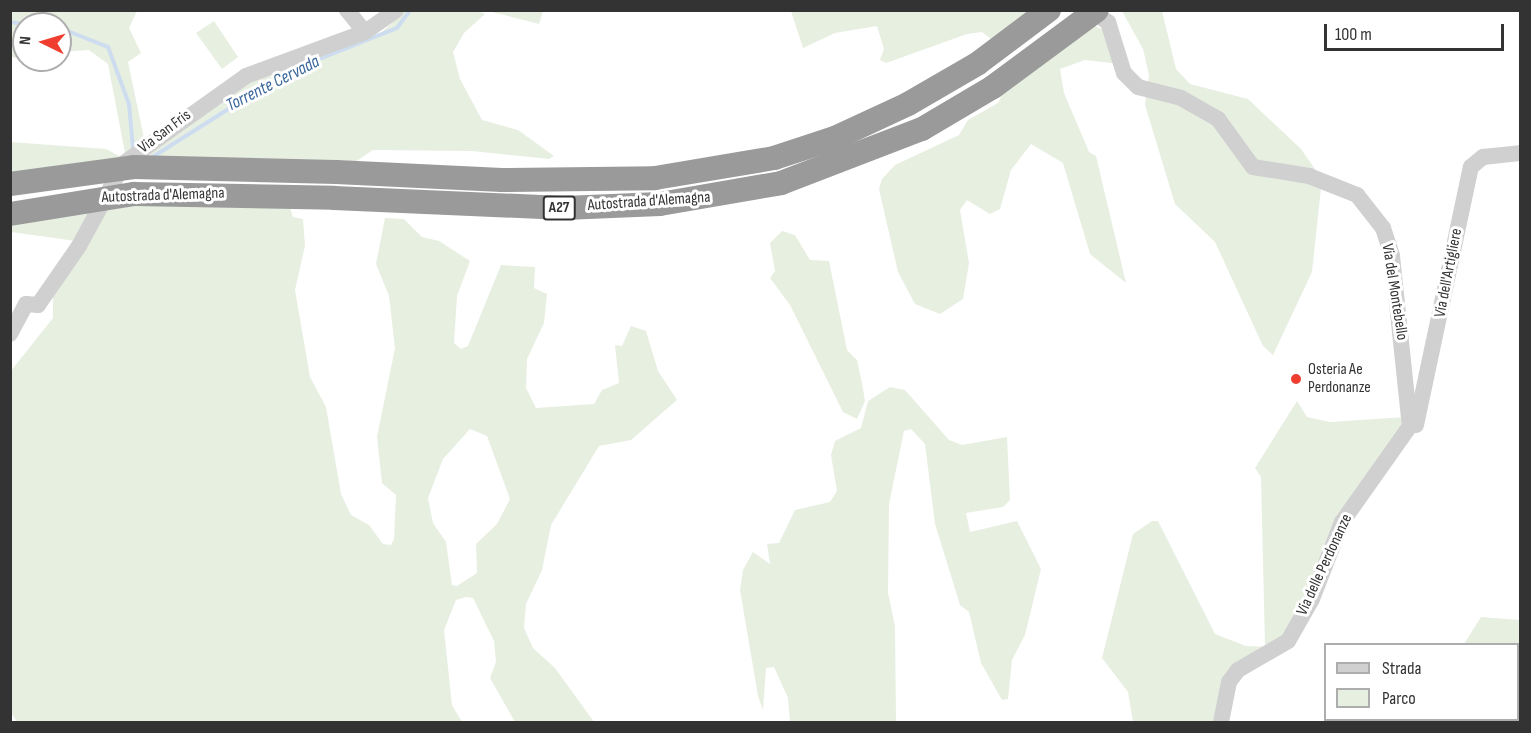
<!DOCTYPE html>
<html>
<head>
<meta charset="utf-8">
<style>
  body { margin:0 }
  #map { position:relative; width:1531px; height:733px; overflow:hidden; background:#fff; font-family:"Sofia Sans Condensed",sans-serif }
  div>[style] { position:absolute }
  .green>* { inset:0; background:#e7efe1 }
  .stream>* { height:4px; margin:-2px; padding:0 2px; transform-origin:2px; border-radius:2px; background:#cdddef }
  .minor>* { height:16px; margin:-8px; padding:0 8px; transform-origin:8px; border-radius:8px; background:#d0d0d0 }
  .highway>* { height:24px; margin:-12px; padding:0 12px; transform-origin:12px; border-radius:12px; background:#9a9a9a }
  .highway-bridge>* { height:24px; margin:-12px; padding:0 12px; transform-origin:12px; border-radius:12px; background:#9a9a9a }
  .dots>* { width:16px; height:16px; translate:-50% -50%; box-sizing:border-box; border:3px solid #fff; border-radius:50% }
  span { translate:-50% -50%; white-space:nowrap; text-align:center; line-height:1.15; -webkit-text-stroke:6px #fff; paint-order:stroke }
  .shield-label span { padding:2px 4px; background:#fff; border:2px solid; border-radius:4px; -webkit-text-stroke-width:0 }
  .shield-label { font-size:15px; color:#333; font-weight:700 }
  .street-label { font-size:16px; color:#333 }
  .poi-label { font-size:16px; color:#333 }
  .left { translate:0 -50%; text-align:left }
  .water-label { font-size:18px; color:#3a679b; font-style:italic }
  .frame { position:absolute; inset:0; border:12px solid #333; pointer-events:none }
  .legend { position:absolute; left:1324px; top:643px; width:195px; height:78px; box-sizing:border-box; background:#fff; border:2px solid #adadad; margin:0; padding:8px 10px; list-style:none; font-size:18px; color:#333 }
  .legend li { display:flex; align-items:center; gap:12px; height:30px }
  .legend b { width:30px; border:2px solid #adadad }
  .north { position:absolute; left:12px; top:12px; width:60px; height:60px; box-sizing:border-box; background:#fff; border:2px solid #adadad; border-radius:50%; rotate:275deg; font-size:16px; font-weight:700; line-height:24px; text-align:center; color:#333 }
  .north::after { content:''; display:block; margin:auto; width:21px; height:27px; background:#ef3e2f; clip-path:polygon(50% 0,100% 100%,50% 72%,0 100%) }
  .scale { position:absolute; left:1324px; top:24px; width:180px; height:27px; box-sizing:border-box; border:3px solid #333; border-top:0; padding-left:8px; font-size:18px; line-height:21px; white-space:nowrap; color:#333; -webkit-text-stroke:4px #fff; paint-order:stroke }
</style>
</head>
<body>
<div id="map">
  <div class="green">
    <div style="clip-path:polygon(476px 10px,485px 14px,464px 33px,453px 52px,460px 79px,482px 120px,518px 130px,554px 156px,549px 159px,472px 151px,373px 150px,355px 162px,140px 156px,224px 92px,282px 65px,381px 33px,405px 11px)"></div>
    <div style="clip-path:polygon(10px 11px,137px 11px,129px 28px,141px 53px,128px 62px,145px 143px,125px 153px,108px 64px,89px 50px,60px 52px,60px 24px,24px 24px,24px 59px,11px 57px)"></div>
    <div style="clip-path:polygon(488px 11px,543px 11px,539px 24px)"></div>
    <div style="clip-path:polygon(791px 11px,1035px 11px,994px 41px,982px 32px,967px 34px,886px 63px,880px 60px,884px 49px,877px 26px,835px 33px,803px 48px)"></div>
    <div style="clip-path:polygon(1122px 11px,1162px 11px,1176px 69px,1190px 84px,1248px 99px,1301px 149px,1322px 179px,1312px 272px,1273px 355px,1263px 346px,1215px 242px,1175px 204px,1145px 105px,1149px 75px,1143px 49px)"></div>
    <div style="clip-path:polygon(214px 21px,238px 57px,222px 69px,196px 33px)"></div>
    <div style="clip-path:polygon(1094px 26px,1105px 30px,1120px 64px,1085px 60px,1060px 69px,1064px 93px,1089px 152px,1096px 156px,1126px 283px,1090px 254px,1063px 163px,1031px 144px,1011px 170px,1000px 209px,990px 214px,967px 200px,960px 210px,969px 263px,963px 299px,940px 314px,915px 304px,898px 272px,879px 189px,882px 179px,895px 165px,959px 135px,968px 120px,998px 103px,1004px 92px)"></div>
    <div style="clip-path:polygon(10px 142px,106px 149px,121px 157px,11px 173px)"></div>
    <div style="clip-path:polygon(evenodd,131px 205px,290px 208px,293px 217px,303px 219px,305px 246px,295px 290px,310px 377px,326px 407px,341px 494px,351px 515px,369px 525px,383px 544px,391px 545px,394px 539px,396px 495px,382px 483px,377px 437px,395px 348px,389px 296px,376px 264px,385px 218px,404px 219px,422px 237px,439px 241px,470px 261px,457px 296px,454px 343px,461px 349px,468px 346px,501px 265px,535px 267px,534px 288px,547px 294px,544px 323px,527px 359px,526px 388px,536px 408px,594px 404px,602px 390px,619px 383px,615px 345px,622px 346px,631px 326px,646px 331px,658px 371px,677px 400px,631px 440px,599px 446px,551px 525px,542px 570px,526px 604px,524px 628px,533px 648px,555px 668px,594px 722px,515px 722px,490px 678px,496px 662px,494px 641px,473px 598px,466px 597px,456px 600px,444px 630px,452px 705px,462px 722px,17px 722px,10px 711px,10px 372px,53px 318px,53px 284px,105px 207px,131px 205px,470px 429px,487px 436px,510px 499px,497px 524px,476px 544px,477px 573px,457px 586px,452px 585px,446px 542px,433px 523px,428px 498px,443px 459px,470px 429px)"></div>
    <div style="clip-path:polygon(96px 208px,76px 241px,11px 232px,10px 222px)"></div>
    <div style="clip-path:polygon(782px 231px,795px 235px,810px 260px,829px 261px,847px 350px,857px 360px,862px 383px,865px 401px,857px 419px,843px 412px,790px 305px,770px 278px,775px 271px,770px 243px)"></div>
    <div style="clip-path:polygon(890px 387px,905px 390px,949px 440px,962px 445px,1007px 437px,1010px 500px,1003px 507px,966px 513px,970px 532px,1017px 521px,1041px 569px,1025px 635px,1012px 660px,1008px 699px,1002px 700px,981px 663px,969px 612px,960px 605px,935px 524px,925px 444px,911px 429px,904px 431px,889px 504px,888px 593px,895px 626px,896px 722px,790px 722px,788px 698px,774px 667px,766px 668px,763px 710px,758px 696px,740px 590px,743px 570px,753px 552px,770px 564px,767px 544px,779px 543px,795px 510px,830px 502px,837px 491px,831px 455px,835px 441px,861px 428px,868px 401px)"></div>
    <div style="clip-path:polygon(1297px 401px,1307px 417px,1330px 422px,1406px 417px,1285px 637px,1265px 645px,1261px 477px,1255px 468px)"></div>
    <div style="clip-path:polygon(1152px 521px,1158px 521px,1215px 634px,1246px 646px,1271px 647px,1236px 672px,1216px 722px,1133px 722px,1128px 692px,1102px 658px,1133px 534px)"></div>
    <div style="clip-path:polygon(1481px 617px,1520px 620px,1520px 722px,1454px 722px,1518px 720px,1518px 644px,1464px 644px)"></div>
  </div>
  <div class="stream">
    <div style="left:10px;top:22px;width:14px;rotate:8deg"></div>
    <div style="left:60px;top:28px;width:52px;rotate:21.6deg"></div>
    <div style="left:108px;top:47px;width:61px;rotate:69.8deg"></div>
    <div style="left:129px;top:104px;width:44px;rotate:84.8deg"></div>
    <div style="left:151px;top:158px;width:161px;rotate:-32.3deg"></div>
    <div style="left:287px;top:72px;width:118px;rotate:-21.8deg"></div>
    <div style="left:397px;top:28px;width:22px;rotate:-54deg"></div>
  </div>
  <div class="minor">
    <div style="left:347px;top:10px;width:28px;rotate:51deg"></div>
    <div style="left:1090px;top:10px;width:22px;rotate:34deg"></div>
    <div style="left:1108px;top:22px;width:53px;rotate:72.6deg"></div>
    <div style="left:1124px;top:73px;width:20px;rotate:45deg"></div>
    <div style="left:1138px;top:87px;width:44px;rotate:14.3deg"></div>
    <div style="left:1181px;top:98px;width:43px;rotate:29.6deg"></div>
    <div style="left:1218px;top:119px;width:59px;rotate:53.9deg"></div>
    <div style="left:1253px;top:167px;width:57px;rotate:9.1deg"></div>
    <div style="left:1309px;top:176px;width:52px;rotate:21.6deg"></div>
    <div style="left:1357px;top:195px;width:42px;rotate:51.8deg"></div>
    <div style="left:1383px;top:228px;width:29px;rotate:72deg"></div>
    <div style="left:1392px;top:256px;width:171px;rotate:84deg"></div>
    <div style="left:1410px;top:426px;width:118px;rotate:125.3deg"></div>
    <div style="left:1342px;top:522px;width:83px;rotate:111.3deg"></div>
    <div style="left:1312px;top:599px;width:48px;rotate:119.7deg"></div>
    <div style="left:1288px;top:641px;width:58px;rotate:149.9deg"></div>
    <div style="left:1238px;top:670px;width:15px;rotate:127deg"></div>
    <div style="left:1229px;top:682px;width:41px;rotate:101.3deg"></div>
    <div style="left:10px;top:334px;width:34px;rotate:-62deg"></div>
    <div style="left:26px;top:304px;width:12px;rotate:5deg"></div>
    <div style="left:38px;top:305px;width:72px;rotate:-55.2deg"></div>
    <div style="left:79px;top:246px;width:94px;rotate:-61.5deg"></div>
    <div style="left:124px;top:163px;width:150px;rotate:-35.5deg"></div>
    <div style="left:246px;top:76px;width:127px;rotate:-20.3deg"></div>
    <div style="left:365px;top:32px;width:38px;rotate:-35deg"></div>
    <div style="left:1416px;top:425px;width:264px;rotate:-78deg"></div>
    <div style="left:1471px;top:167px;width:16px;rotate:-40deg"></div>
    <div style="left:1483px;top:157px;width:37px;rotate:-6deg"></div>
  </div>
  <div class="highway">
    <div style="left:336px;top:172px;width:166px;rotate:2.8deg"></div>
    <div style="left:502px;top:180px;width:153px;rotate:-0.7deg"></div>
    <div style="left:655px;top:178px;width:121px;rotate:-9.5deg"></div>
    <div style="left:774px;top:158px;width:64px;rotate:-18.2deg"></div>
    <div style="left:835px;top:138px;width:81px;rotate:-25deg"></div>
    <div style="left:908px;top:104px;width:80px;rotate:-30.1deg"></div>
    <div style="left:977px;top:64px;width:90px;rotate:-36.9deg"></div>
    <div style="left:334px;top:198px;width:230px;rotate:2.5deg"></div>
    <div style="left:564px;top:208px;width:96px;rotate:-2.4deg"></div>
    <div style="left:660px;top:204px;width:123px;rotate:-9.8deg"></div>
  </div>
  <div class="highway-bridge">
    <div style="left:781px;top:183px;width:151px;rotate:-21deg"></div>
    <div style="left:922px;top:129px;width:82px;rotate:-30.6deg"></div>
    <div style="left:993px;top:87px;width:129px;rotate:-36.5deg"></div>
    <div style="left:10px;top:184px;width:125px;rotate:-7.8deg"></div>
    <div style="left:134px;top:167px;width:202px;rotate:1.4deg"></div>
    <div style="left:10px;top:214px;width:126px;rotate:-9.2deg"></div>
    <div style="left:134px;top:194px;width:200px;rotate:1.1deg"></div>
  </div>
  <div class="dots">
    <div style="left:1296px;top:379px;background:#ef3e2f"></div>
  </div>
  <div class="shield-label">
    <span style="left:559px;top:208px">A27</span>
  </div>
  <div class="street-label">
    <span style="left:165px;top:132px;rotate:-37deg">Via San Fris</span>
    <span style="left:163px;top:196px;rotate:-2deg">Autostrada d'Alemagna</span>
    <span style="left:649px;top:202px;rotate:-4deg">Autostrada d'Alemagna</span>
    <span style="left:1449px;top:273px;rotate:-79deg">Via dell'Artigliere</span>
    <span style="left:1394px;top:292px;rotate:81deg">Via del Montebello</span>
    <span style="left:1325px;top:565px;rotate:-65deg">Via delle Perdonanze</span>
  </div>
  <div class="poi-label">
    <span class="left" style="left:1308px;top:379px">Osteria Ae<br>Perdonanze</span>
  </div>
  <div class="water-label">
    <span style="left:273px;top:84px;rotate:-27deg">Torrente Cervada</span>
  </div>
  <div class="frame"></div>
  <ul class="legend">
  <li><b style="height:8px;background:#d0d0d0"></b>Strada</li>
  <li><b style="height:16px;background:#e7efe1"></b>Parco</li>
  </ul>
  <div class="north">N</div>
  <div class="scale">100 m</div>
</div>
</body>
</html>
